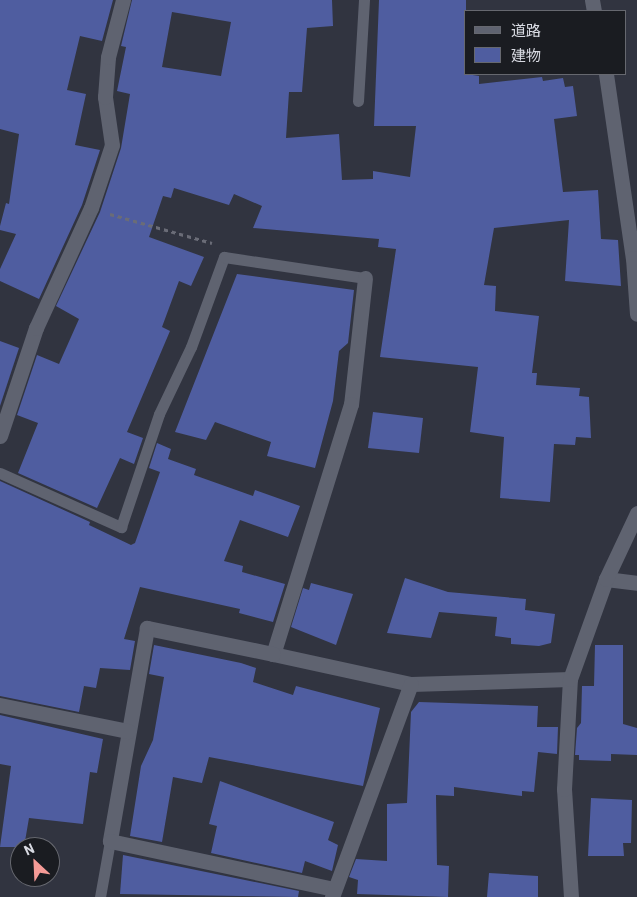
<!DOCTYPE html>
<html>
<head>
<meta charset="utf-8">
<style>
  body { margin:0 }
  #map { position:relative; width:637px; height:897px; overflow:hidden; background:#313440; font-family:Barlow,"Noto Sans JP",sans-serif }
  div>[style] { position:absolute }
  .building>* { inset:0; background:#4f5da0 }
  .path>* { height:3px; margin-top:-1.5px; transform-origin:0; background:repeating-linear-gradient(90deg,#6a6c77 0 4px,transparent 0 8px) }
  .lane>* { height:11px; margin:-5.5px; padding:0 5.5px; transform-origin:5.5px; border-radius:5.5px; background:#5f6370 }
  .street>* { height:15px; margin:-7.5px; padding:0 7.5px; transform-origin:7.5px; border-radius:7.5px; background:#5f6370 }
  span { translate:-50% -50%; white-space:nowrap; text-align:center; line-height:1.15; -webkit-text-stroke:5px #1a1c21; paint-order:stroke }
  .legend { position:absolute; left:464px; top:10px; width:162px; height:65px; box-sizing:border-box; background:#1a1c21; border:1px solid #66686f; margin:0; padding:6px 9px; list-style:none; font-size:15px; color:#d9dbe3 }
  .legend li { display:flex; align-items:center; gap:10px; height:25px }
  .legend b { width:25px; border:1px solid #66686f }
  .north { position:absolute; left:10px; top:837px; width:50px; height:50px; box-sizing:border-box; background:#1a1c21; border:1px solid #66686f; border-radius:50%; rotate:335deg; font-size:14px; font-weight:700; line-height:20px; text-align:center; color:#d9dbe3 }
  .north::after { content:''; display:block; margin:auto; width:18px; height:22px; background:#f59b97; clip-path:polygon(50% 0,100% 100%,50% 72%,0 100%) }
</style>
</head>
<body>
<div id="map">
  <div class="building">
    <div style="clip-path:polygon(0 0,113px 0,102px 41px,80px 36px,67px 90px,86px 94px,75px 145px,100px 150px,82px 205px,39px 299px,0 281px,0 269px,16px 234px,0 230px,0 226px,6px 203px,9px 204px,19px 134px,0 129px)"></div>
    <div style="clip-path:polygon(evenodd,132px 0,332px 0,333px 26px,307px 28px,302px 92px,289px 92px,286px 138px,339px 134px,342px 180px,373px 179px,373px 171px,410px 177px,416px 126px,374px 126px,379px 0,466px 0,466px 74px,479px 76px,479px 84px,542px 77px,543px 81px,563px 78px,565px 87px,573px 86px,577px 116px,554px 119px,563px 192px,598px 190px,601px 239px,618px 240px,621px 286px,565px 281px,569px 220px,494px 228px,484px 285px,496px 286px,495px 311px,539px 316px,532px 373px,537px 373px,536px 385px,580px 388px,579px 396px,589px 397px,591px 438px,576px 437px,575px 445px,554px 444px,550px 502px,500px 498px,504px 437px,470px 432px,478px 367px,380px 357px,396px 249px,378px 247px,379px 239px,253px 228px,262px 206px,234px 194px,229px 205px,174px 188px,171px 198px,163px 196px,149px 237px,204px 257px,191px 286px,179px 281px,162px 327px,170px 331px,127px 432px,143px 438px,134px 464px,120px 458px,97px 508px,18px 473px,38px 423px,17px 415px,37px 355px,59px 364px,79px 319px,56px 306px,100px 212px,121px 148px,130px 94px,117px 91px,126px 47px,121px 46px,132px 0,172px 12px,231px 22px,221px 76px,162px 67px,172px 12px)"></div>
    <div style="clip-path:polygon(237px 274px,354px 290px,348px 343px,339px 351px,333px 401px,315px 468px,267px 456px,271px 442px,215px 422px,206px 440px,175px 432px)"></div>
    <div style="clip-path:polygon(0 341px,19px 348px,0 406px)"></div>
    <div style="clip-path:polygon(373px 412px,423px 418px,419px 453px,368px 448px)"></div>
    <div style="clip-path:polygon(157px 443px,171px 449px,168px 459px,196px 469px,194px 475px,253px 496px,255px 490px,300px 506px,288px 537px,240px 520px,224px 561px,243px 566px,242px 572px,285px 584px,273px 622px,239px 613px,240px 609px,140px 587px,124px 639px,135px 641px,130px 670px,100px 668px,96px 688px,84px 686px,79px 712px,0 696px,0 481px,90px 522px,89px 525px,131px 545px,135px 543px,160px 472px,149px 468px)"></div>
    <div style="clip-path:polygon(405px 578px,448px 592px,526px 599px,525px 610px,555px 614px,551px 643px,539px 646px,511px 644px,511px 638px,495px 636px,497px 617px,439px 612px,431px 638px,387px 633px)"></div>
    <div style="clip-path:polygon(311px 583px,353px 594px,336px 645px,291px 627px,303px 588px,309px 590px)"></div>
    <div style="clip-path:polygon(154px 645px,241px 663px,256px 668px,253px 682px,293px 695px,296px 686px,380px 708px,363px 786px,209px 757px,202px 783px,173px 777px,162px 842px,130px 836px,141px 766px,153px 740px,164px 677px,149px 674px)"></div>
    <div style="clip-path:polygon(595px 645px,623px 645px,623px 724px,637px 728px,637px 755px,611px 754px,611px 761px,579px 760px,579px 755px,575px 755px,577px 728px,581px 723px,582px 686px,594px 686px)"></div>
    <div style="clip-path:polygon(419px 702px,538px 706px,537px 727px,558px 727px,557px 754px,538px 752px,534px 792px,522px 791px,522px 796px,454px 787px,454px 796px,436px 795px,437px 865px,449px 866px,448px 897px,357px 894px,358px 880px,349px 877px,356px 859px,387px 861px,387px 804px,407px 803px,411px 712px)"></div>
    <div style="clip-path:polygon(0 715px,103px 739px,97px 773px,90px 772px,83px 824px,29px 818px,24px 847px,0 847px,11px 766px,0 764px)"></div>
    <div style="clip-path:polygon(220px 781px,334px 822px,328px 840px,338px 845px,332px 871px,305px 861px,302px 873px,211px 853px,217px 826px,209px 824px)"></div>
    <div style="clip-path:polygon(591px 798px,632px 800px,631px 843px,623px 843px,624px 856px,588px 856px)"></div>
    <div style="clip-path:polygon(123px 855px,299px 891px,298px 897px,120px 894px)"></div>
    <div style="clip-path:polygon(489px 873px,538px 876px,538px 897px,487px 897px)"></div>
  </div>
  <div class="path">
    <div style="left:110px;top:214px;width:106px;rotate:15.9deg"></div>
  </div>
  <div class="lane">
    <div style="left:358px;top:101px;width:101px;rotate:-86.6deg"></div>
    <div style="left:0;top:473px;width:133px;rotate:24.1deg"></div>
    <div style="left:121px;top:527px;width:119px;rotate:-71.4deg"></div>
    <div style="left:159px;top:414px;width:74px;rotate:-64.5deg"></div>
    <div style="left:191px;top:347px;width:96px;rotate:-69.9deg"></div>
    <div style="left:224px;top:257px;width:143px;rotate:8.5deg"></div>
    <div style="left:100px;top:897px;width:57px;rotate:-79.9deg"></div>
  </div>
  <div class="street">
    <div style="left:592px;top:0;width:11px;rotate:80deg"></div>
    <div style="left:606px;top:74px;width:186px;rotate:81.7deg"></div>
    <div style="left:633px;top:258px;width:56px;rotate:85.9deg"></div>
    <div style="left:365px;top:278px;width:127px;rotate:96.3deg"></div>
    <div style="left:351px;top:404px;width:262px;rotate:107.3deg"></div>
    <div style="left:273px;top:654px;width:141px;rotate:12.3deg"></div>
    <div style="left:411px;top:684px;width:159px;rotate:-1.8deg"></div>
    <div style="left:0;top:436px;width:114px;rotate:-71.6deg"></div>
    <div style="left:36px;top:328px;width:132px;rotate:-65.4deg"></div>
    <div style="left:91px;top:208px;width:66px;rotate:-71.6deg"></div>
    <div style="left:112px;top:145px;width:49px;rotate:-98.3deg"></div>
    <div style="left:105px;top:97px;width:40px;rotate:-85.7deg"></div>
    <div style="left:108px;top:57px;width:59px;rotate:-75.3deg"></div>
    <div style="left:606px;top:579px;width:31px;rotate:7deg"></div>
    <div style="left:273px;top:654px;width:129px;rotate:-168.3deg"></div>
    <div style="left:147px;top:628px;width:216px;rotate:99.9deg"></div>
    <div style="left:110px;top:841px;width:229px;rotate:12.1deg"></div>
    <div style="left:0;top:705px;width:131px;rotate:11.5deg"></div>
    <div style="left:332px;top:897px;width:227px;rotate:-69.7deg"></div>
    <div style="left:571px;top:897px;width:108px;rotate:-93.7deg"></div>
    <div style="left:564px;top:789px;width:110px;rotate:-86.9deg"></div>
    <div style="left:570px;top:679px;width:106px;rotate:-70.2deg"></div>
    <div style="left:606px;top:579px;width:73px;rotate:-64.8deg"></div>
  </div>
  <ul class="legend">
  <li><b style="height:6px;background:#5f6370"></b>道路</li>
  <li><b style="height:14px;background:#4f5da0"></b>建物</li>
  </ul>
  <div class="north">N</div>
</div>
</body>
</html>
